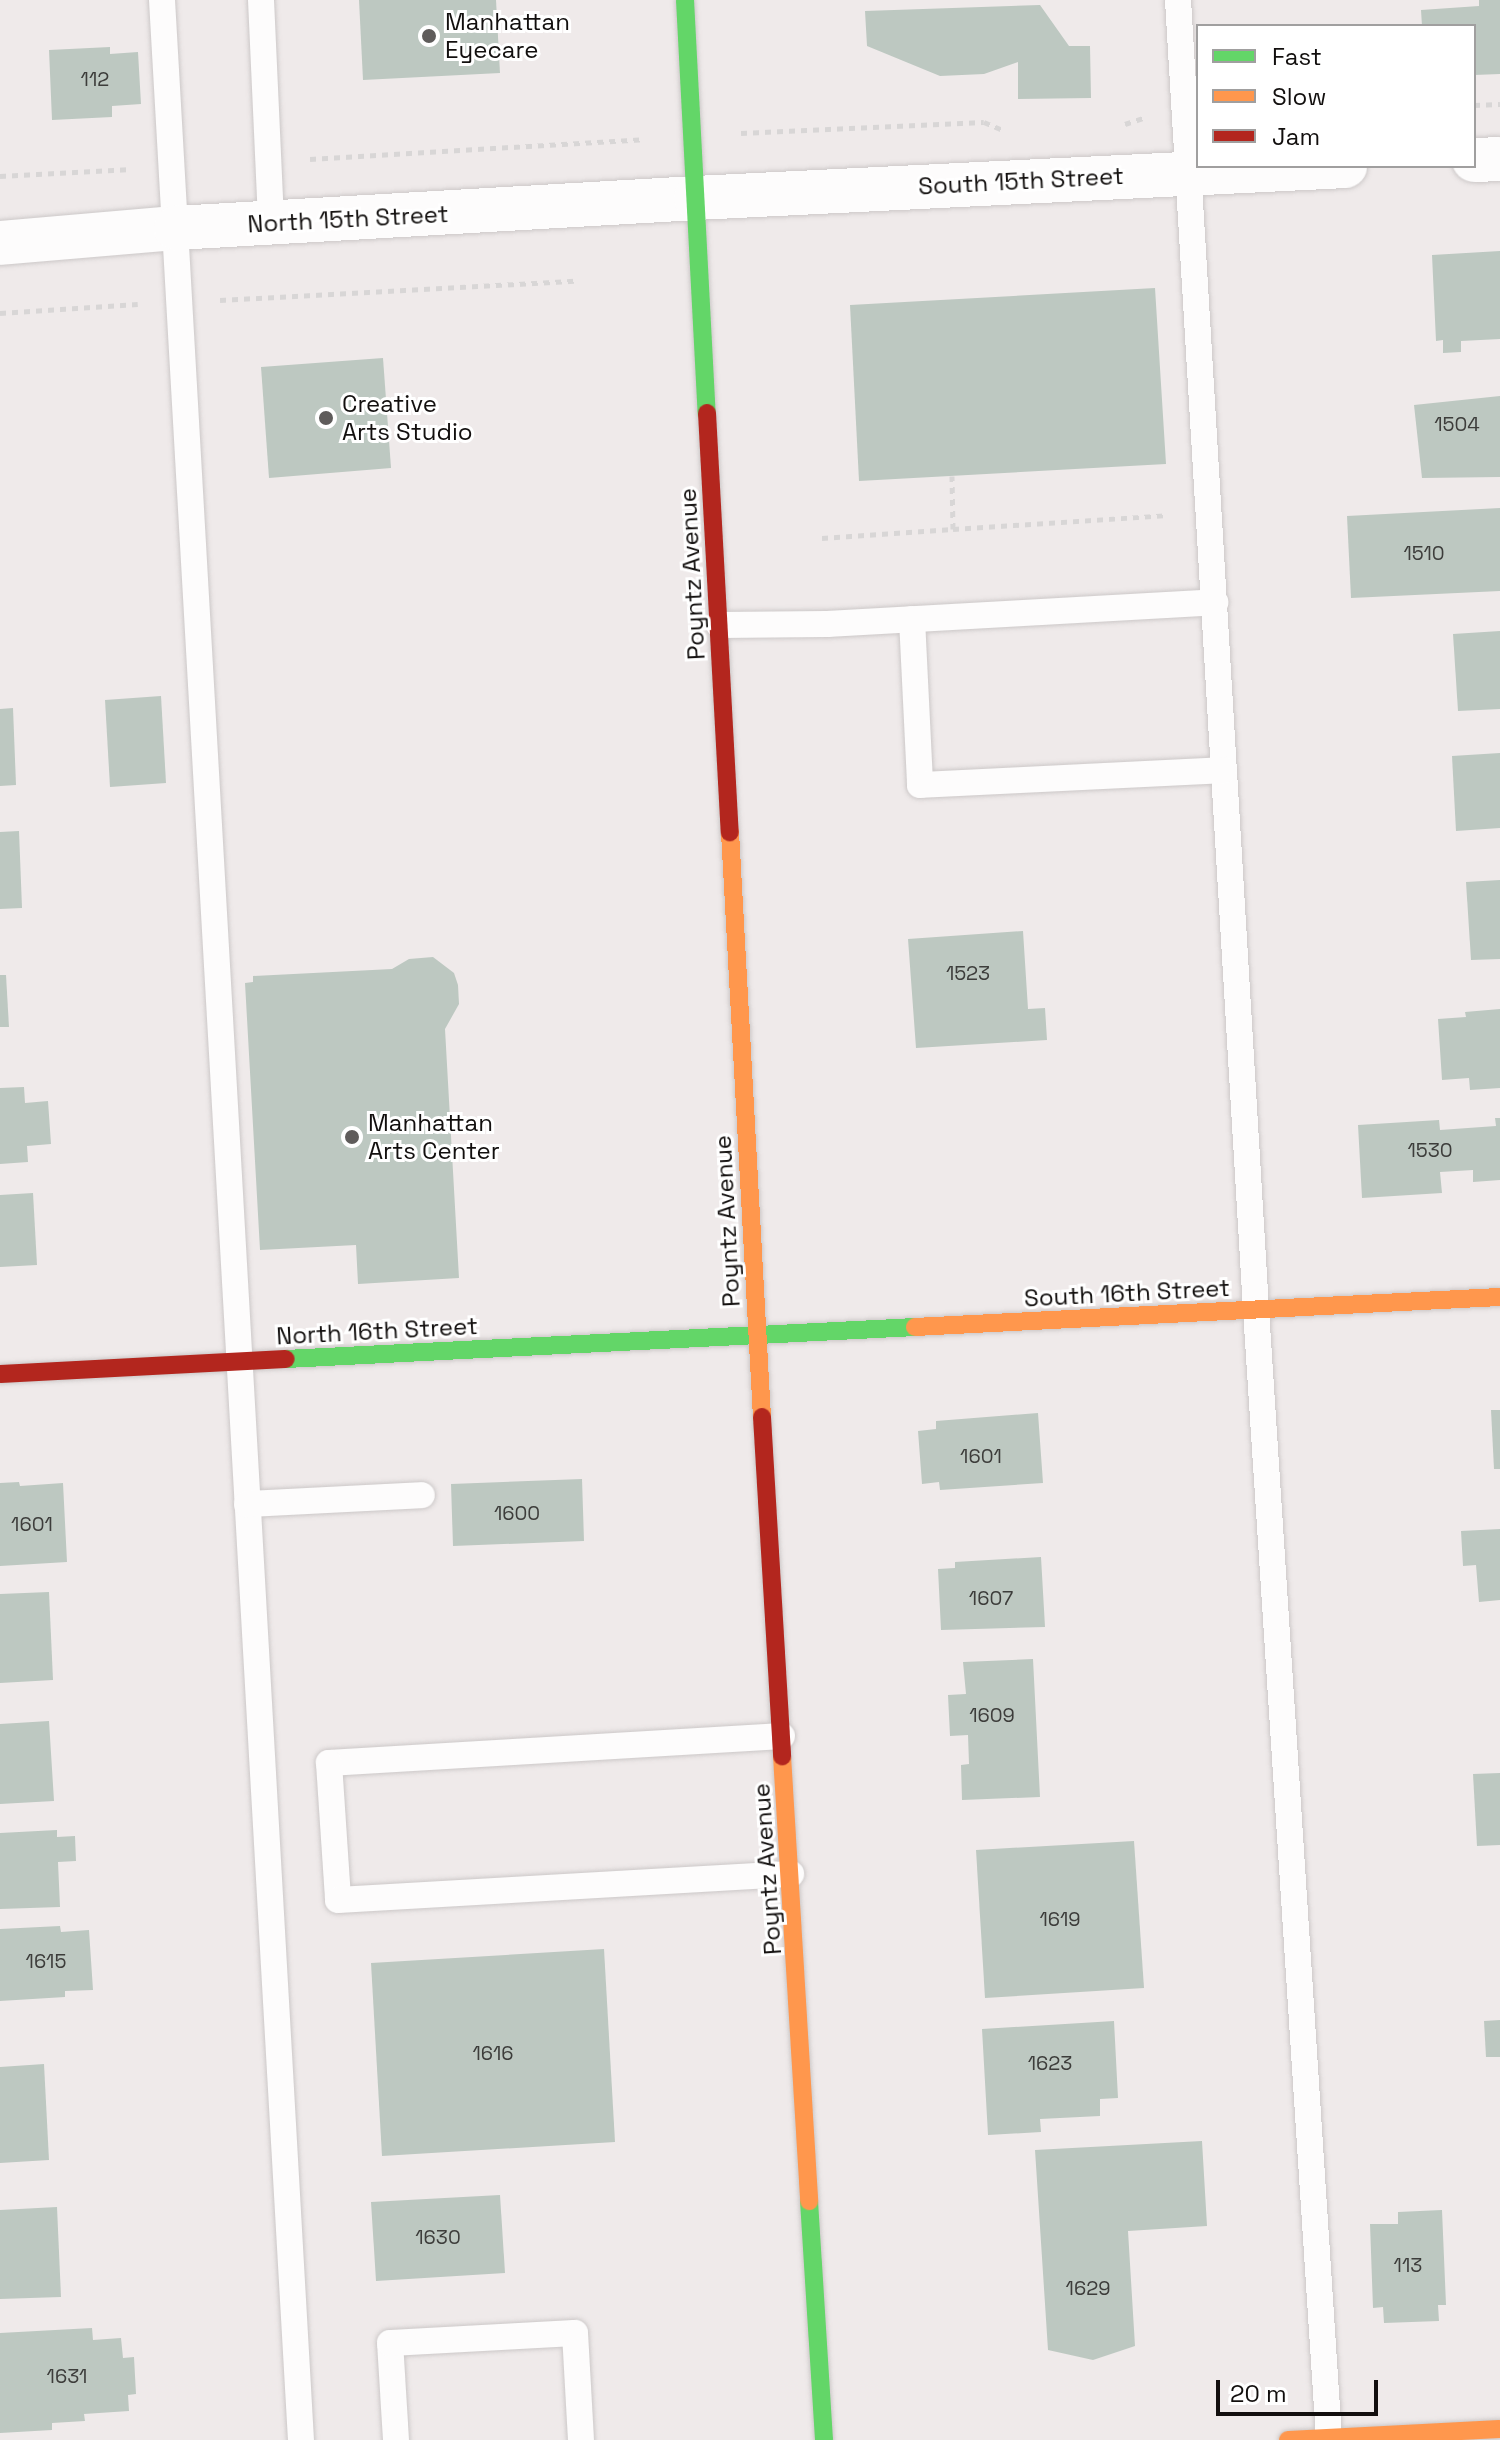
<!DOCTYPE html>
<html>
<head>
<meta charset="utf-8">
<style>
  body { margin:0 }
  #map { position:relative; width:1500px; height:2440px; overflow:hidden; background:#efeaea; font-family:"Space Grotesk",sans-serif }
  div>[style] { position:absolute }
  .building>* { inset:0; background:#bdc8c1 }
  .path>* { height:5px; margin-top:-2.5px; transform-origin:0; background:repeating-linear-gradient(90deg,#d8d6d6 0 6px,transparent 0 12px) }
  .roads { filter:drop-shadow(0 0 2px #ccc8c8) drop-shadow(0 0 2px #ccc8c8) }
  .lane>* { height:26px; margin:-13px; padding:0 13px; transform-origin:13px; border-radius:13px; background:#fdfcfc }
  .street>* { height:44px; margin:-22px; padding:0 22px; transform-origin:22px; border-radius:22px; background:#fdfcfc }
  .fast>* { height:18px; margin:-9px; padding:0 9px; transform-origin:9px; border-radius:9px; background:#63d668 }
  .slow>* { height:18px; margin:-9px; padding:0 9px; transform-origin:9px; border-radius:9px; background:#ff974d }
  .jam>* { height:18px; margin:-9px; padding:0 9px; transform-origin:9px; border-radius:9px; background:#b3261e }
  .dots>* { width:22px; height:22px; translate:-50% -50%; box-sizing:border-box; border:4px solid #fff; border-radius:50% }
  span { translate:-50% -50%; white-space:nowrap; text-align:center; line-height:1.15; -webkit-text-stroke:6px #fff; paint-order:stroke }
  .number-label { font-size:20px; color:#3d3d3b }
  .number-label span { -webkit-text-stroke-width:0 }
  .poi-label { font-size:24px; color:#120f0e }
  .left { translate:0 -50%; text-align:left }
  .street-label { font-size:24px; color:#120f0e }
  .legend { position:absolute; left:1196px; top:24px; width:280px; height:144px; box-sizing:border-box; background:#fff; border:2px solid #a09f9f; margin:0; padding:10px 14px; list-style:none; font-size:24px; color:#120f0e }
  .legend li { display:flex; align-items:center; gap:16px; height:40px }
  .legend b { width:40px; border:2px solid #a09f9f }
  .scale { position:absolute; left:1216px; top:2380px; width:162px; height:36px; box-sizing:border-box; border:4px solid #120f0e; border-top:0; padding-left:10px; font-size:24px; line-height:28px; white-space:nowrap; color:#120f0e; -webkit-text-stroke:6px #fff; paint-order:stroke }
</style>
</head>
<body>
<div id="map">
  <div class="building">
    <div style="clip-path:polygon(359px 0,496px 0,500px 73px,363px 80px)"></div>
    <div style="clip-path:polygon(1479px 0,1500px 0,1500px 74px,1474px 75px,1474px 26px,1422px 26px,1421px 10px,1479px 6px)"></div>
    <div style="clip-path:polygon(1040px 5px,1069px 46px,1090px 46px,1091px 98px,1018px 99px,1018px 62px,984px 74px,940px 76px,867px 46px,865px 11px)"></div>
    <div style="clip-path:polygon(110px 47px,110px 54px,138px 52px,141px 104px,112px 106px,112px 117px,52px 120px,49px 50px)"></div>
    <div style="clip-path:polygon(1500px 251px,1500px 339px,1461px 341px,1461px 352px,1443px 353px,1443px 340px,1436px 341px,1432px 255px)"></div>
    <div style="clip-path:polygon(1155px 288px,1166px 464px,859px 481px,850px 305px)"></div>
    <div style="clip-path:polygon(383px 358px,391px 468px,269px 478px,261px 367px)"></div>
    <div style="clip-path:polygon(1500px 396px,1500px 477px,1422px 478px,1414px 405px)"></div>
    <div style="clip-path:polygon(1500px 508px,1500px 591px,1351px 598px,1347px 516px)"></div>
    <div style="clip-path:polygon(1500px 631px,1500px 709px,1458px 711px,1453px 634px)"></div>
    <div style="clip-path:polygon(161px 696px,166px 783px,110px 787px,105px 700px)"></div>
    <div style="clip-path:polygon(13px 708px,16px 785px,0 786px,0 709px)"></div>
    <div style="clip-path:polygon(1500px 753px,1500px 828px,1456px 831px,1452px 756px)"></div>
    <div style="clip-path:polygon(19px 831px,22px 908px,0 909px,0 832px)"></div>
    <div style="clip-path:polygon(1500px 880px,1500px 959px,1471px 960px,1466px 882px)"></div>
    <div style="clip-path:polygon(1023px 931px,1028px 1009px,1045px 1008px,1047px 1040px,916px 1048px,908px 939px)"></div>
    <div style="clip-path:polygon(433px 957px,454px 973px,458px 985px,459px 1004px,445px 1029px,459px 1278px,358px 1284px,356px 1245px,260px 1250px,245px 983px,253px 982px,253px 976px,392px 969px,409px 959px)"></div>
    <div style="clip-path:polygon(0 975px,6px 975px,9px 1027px,0 1027px)"></div>
    <div style="clip-path:polygon(1500px 1009px,1500px 1088px,1470px 1090px,1469px 1078px,1442px 1080px,1438px 1019px,1466px 1017px,1465px 1012px)"></div>
    <div style="clip-path:polygon(24px 1087px,25px 1103px,48px 1101px,51px 1144px,27px 1146px,28px 1162px,0 1164px,0 1088px)"></div>
    <div style="clip-path:polygon(1495px 1118px,1500px 1118px,1500px 1180px,1473px 1182px,1473px 1170px,1440px 1172px,1442px 1193px,1362px 1198px,1358px 1125px,1439px 1120px,1440px 1130px,1496px 1126px)"></div>
    <div style="clip-path:polygon(33px 1193px,37px 1265px,0 1267px,0 1195px)"></div>
    <div style="clip-path:polygon(1491px 1410px,1500px 1410px,1500px 1469px,1494px 1469px)"></div>
    <div style="clip-path:polygon(1038px 1413px,1043px 1483px,940px 1490px,939px 1482px,922px 1484px,918px 1431px,936px 1429px,936px 1421px)"></div>
    <div style="clip-path:polygon(582px 1479px,584px 1541px,453px 1546px,451px 1484px)"></div>
    <div style="clip-path:polygon(19px 1482px,20px 1486px,63px 1483px,67px 1562px,0 1566px,0 1483px)"></div>
    <div style="clip-path:polygon(1500px 1529px,1500px 1600px,1479px 1602px,1476px 1565px,1463px 1566px,1461px 1531px)"></div>
    <div style="clip-path:polygon(1041px 1557px,1045px 1627px,941px 1630px,938px 1569px,955px 1568px,955px 1562px)"></div>
    <div style="clip-path:polygon(49px 1592px,53px 1680px,0 1683px,0 1594px)"></div>
    <div style="clip-path:polygon(1033px 1659px,1040px 1797px,962px 1800px,961px 1765px,969px 1764px,968px 1735px,950px 1736px,948px 1695px,966px 1694px,963px 1662px)"></div>
    <div style="clip-path:polygon(49px 1721px,54px 1801px,0 1804px,0 1724px)"></div>
    <div style="clip-path:polygon(1500px 1773px,1500px 1845px,1477px 1846px,1473px 1774px)"></div>
    <div style="clip-path:polygon(57px 1830px,57px 1837px,75px 1836px,76px 1861px,58px 1862px,60px 1907px,0 1909px,0 1833px)"></div>
    <div style="clip-path:polygon(1134px 1841px,1144px 1988px,985px 1998px,976px 1850px)"></div>
    <div style="clip-path:polygon(60px 1926px,61px 1932px,89px 1930px,93px 1990px,65px 1991px,65px 1997px,0 2001px,0 1929px)"></div>
    <div style="clip-path:polygon(604px 1949px,615px 2142px,382px 2156px,371px 1963px)"></div>
    <div style="clip-path:polygon(1500px 2020px,1500px 2057px,1486px 2057px,1484px 2021px)"></div>
    <div style="clip-path:polygon(1114px 2021px,1118px 2098px,1100px 2099px,1100px 2116px,1040px 2119px,1041px 2132px,988px 2135px,982px 2029px)"></div>
    <div style="clip-path:polygon(44px 2064px,49px 2160px,0 2163px,0 2067px)"></div>
    <div style="clip-path:polygon(1202px 2141px,1207px 2226px,1128px 2231px,1135px 2346px,1093px 2360px,1048px 2350px,1035px 2150px)"></div>
    <div style="clip-path:polygon(500px 2195px,505px 2273px,376px 2281px,371px 2202px)"></div>
    <div style="clip-path:polygon(57px 2207px,61px 2297px,0 2299px,0 2210px)"></div>
    <div style="clip-path:polygon(1442px 2210px,1446px 2305px,1438px 2305px,1439px 2321px,1384px 2323px,1383px 2307px,1373px 2308px,1370px 2224px,1398px 2224px,1398px 2212px)"></div>
    <div style="clip-path:polygon(92px 2328px,93px 2340px,121px 2338px,123px 2358px,134px 2357px,136px 2394px,128px 2395px,129px 2411px,84px 2414px,85px 2421px,52px 2423px,52px 2430px,0 2433px,0 2333px)"></div>
  </div>
  <div class="path">
    <div style="left:1474px;top:105px;width:26px;rotate:-2deg"></div>
    <div style="left:1125px;top:124px;width:22px;rotate:-18deg"></div>
    <div style="left:741px;top:133px;width:243px;rotate:-2.6deg"></div>
    <div style="left:984px;top:122px;width:23px;rotate:23deg"></div>
    <div style="left:310px;top:159px;width:334px;rotate:-3.4deg"></div>
    <div style="left:0;top:176px;width:132px;rotate:-3deg"></div>
    <div style="left:220px;top:300px;width:355px;rotate:-3.1deg"></div>
    <div style="left:0;top:313px;width:138px;rotate:-3.7deg"></div>
    <div style="left:953px;top:529px;width:215px;rotate:-3.7deg"></div>
    <div style="left:822px;top:538px;width:131px;rotate:-3.9deg"></div>
    <div style="left:953px;top:529px;width:53px;rotate:-91.1deg"></div>
  </div>
  <div class="roads">
    <div class="lane">
      <div style="left:162px;top:0;width:2444px;rotate:86.74deg"></div>
      <div style="left:261px;top:0;width:223px;rotate:87.4deg"></div>
      <div style="left:1178px;top:0;width:1312px;rotate:86.59deg"></div>
      <div style="left:1256px;top:1310px;width:1132px;rotate:86.3deg"></div>
      <div style="left:912px;top:619px;width:166px;rotate:87.2deg"></div>
      <div style="left:920px;top:785px;width:304px;rotate:-2.8deg"></div>
      <div style="left:719px;top:625px;width:108px;rotate:-0.5deg"></div>
      <div style="left:827px;top:624px;width:389px;rotate:-3.2deg"></div>
      <div style="left:247px;top:1504px;width:175px;rotate:-2.9deg"></div>
      <div style="left:782px;top:1736px;width:454px;rotate:176.6deg"></div>
      <div style="left:329px;top:1763px;width:137px;rotate:86.2deg"></div>
      <div style="left:338px;top:1900px;width:454px;rotate:-3.3deg"></div>
      <div style="left:396px;top:2440px;width:97px;rotate:-93.5deg"></div>
      <div style="left:390px;top:2343px;width:185px;rotate:-3.1deg"></div>
      <div style="left:575px;top:2333px;width:107px;rotate:86.8deg"></div>
    </div>
    <div class="street">
      <div style="left:1474px;top:160px;width:26px;rotate:-2deg"></div>
      <div style="left:0;top:243px;width:177px;rotate:-4.9deg"></div>
      <div style="left:176px;top:228px;width:521px;rotate:-3.3deg"></div>
      <div style="left:696px;top:198px;width:650px;rotate:-2.82deg"></div>
    </div>
    <div class="fast">
      <div style="left:685px;top:0;width:414px;rotate:87deg"></div>
      <div style="left:286px;top:1359px;width:630px;rotate:-2.91deg"></div>
      <div style="left:809px;top:2201px;width:239px;rotate:86.4deg"></div>
    </div>
    <div class="slow">
      <div style="left:730px;top:832px;width:586px;rotate:86.87deg"></div>
      <div style="left:915px;top:1327px;width:586px;rotate:-2.94deg"></div>
      <div style="left:782px;top:1756px;width:446px;rotate:86.5deg"></div>
      <div style="left:1288px;top:2440px;width:212px;rotate:-3deg"></div>
    </div>
    <div class="jam">
      <div style="left:707px;top:413px;width:420px;rotate:86.9deg"></div>
      <div style="left:0;top:1374px;width:286px;rotate:-3deg"></div>
      <div style="left:762px;top:1417px;width:340px;rotate:86.6deg"></div>
    </div>
  </div>
  <div class="dots">
    <div style="left:429px;top:36px;background:#5f5c5b"></div>
    <div style="left:326px;top:418px;background:#5f5c5b"></div>
    <div style="left:352px;top:1137px;background:#5f5c5b"></div>
  </div>
  <div class="number-label">
    <span style="left:95px;top:79px">112</span>
    <span style="left:1457px;top:424px">1504</span>
    <span style="left:1424px;top:553px">1510</span>
    <span style="left:968px;top:973px">1523</span>
    <span style="left:1430px;top:1150px">1530</span>
    <span style="left:981px;top:1456px">1601</span>
    <span style="left:517px;top:1513px">1600</span>
    <span style="left:32px;top:1524px">1601</span>
    <span style="left:991px;top:1598px">1607</span>
    <span style="left:992px;top:1715px">1609</span>
    <span style="left:1060px;top:1919px">1619</span>
    <span style="left:46px;top:1961px">1615</span>
    <span style="left:493px;top:2053px">1616</span>
    <span style="left:1050px;top:2063px">1623</span>
    <span style="left:438px;top:2237px">1630</span>
    <span style="left:1408px;top:2265px">113</span>
    <span style="left:1088px;top:2288px">1629</span>
    <span style="left:67px;top:2376px">1631</span>
  </div>
  <div class="poi-label">
    <span class="left" style="left:445px;top:36px">Manhattan<br>Eyecare</span>
    <span class="left" style="left:342px;top:418px">Creative<br>Arts Studio</span>
    <span class="left" style="left:368px;top:1137px">Manhattan<br>Arts Center</span>
  </div>
  <div class="street-label">
    <span style="left:1021px;top:181px;rotate:-3deg">South 15th Street</span>
    <span style="left:348px;top:219px;rotate:-3deg">North 15th Street</span>
    <span style="left:692px;top:574px;rotate:-93deg">Poyntz Avenue</span>
    <span style="left:727px;top:1221px;rotate:-93deg">Poyntz Avenue</span>
    <span style="left:1127px;top:1293px;rotate:-3deg">South 16th Street</span>
    <span style="left:377px;top:1331px;rotate:-3deg">North 16th Street</span>
    <span style="left:767px;top:1869px;rotate:-94deg">Poyntz Avenue</span>
  </div>
  <ul class="legend">
  <li><b style="height:10px;background:#63d668"></b>Fast</li>
  <li><b style="height:10px;background:#ff974d"></b>Slow</li>
  <li><b style="height:10px;background:#b3261e"></b>Jam</li>
  </ul>
  <div class="scale">20 m</div>
</div>
</body>
</html>
